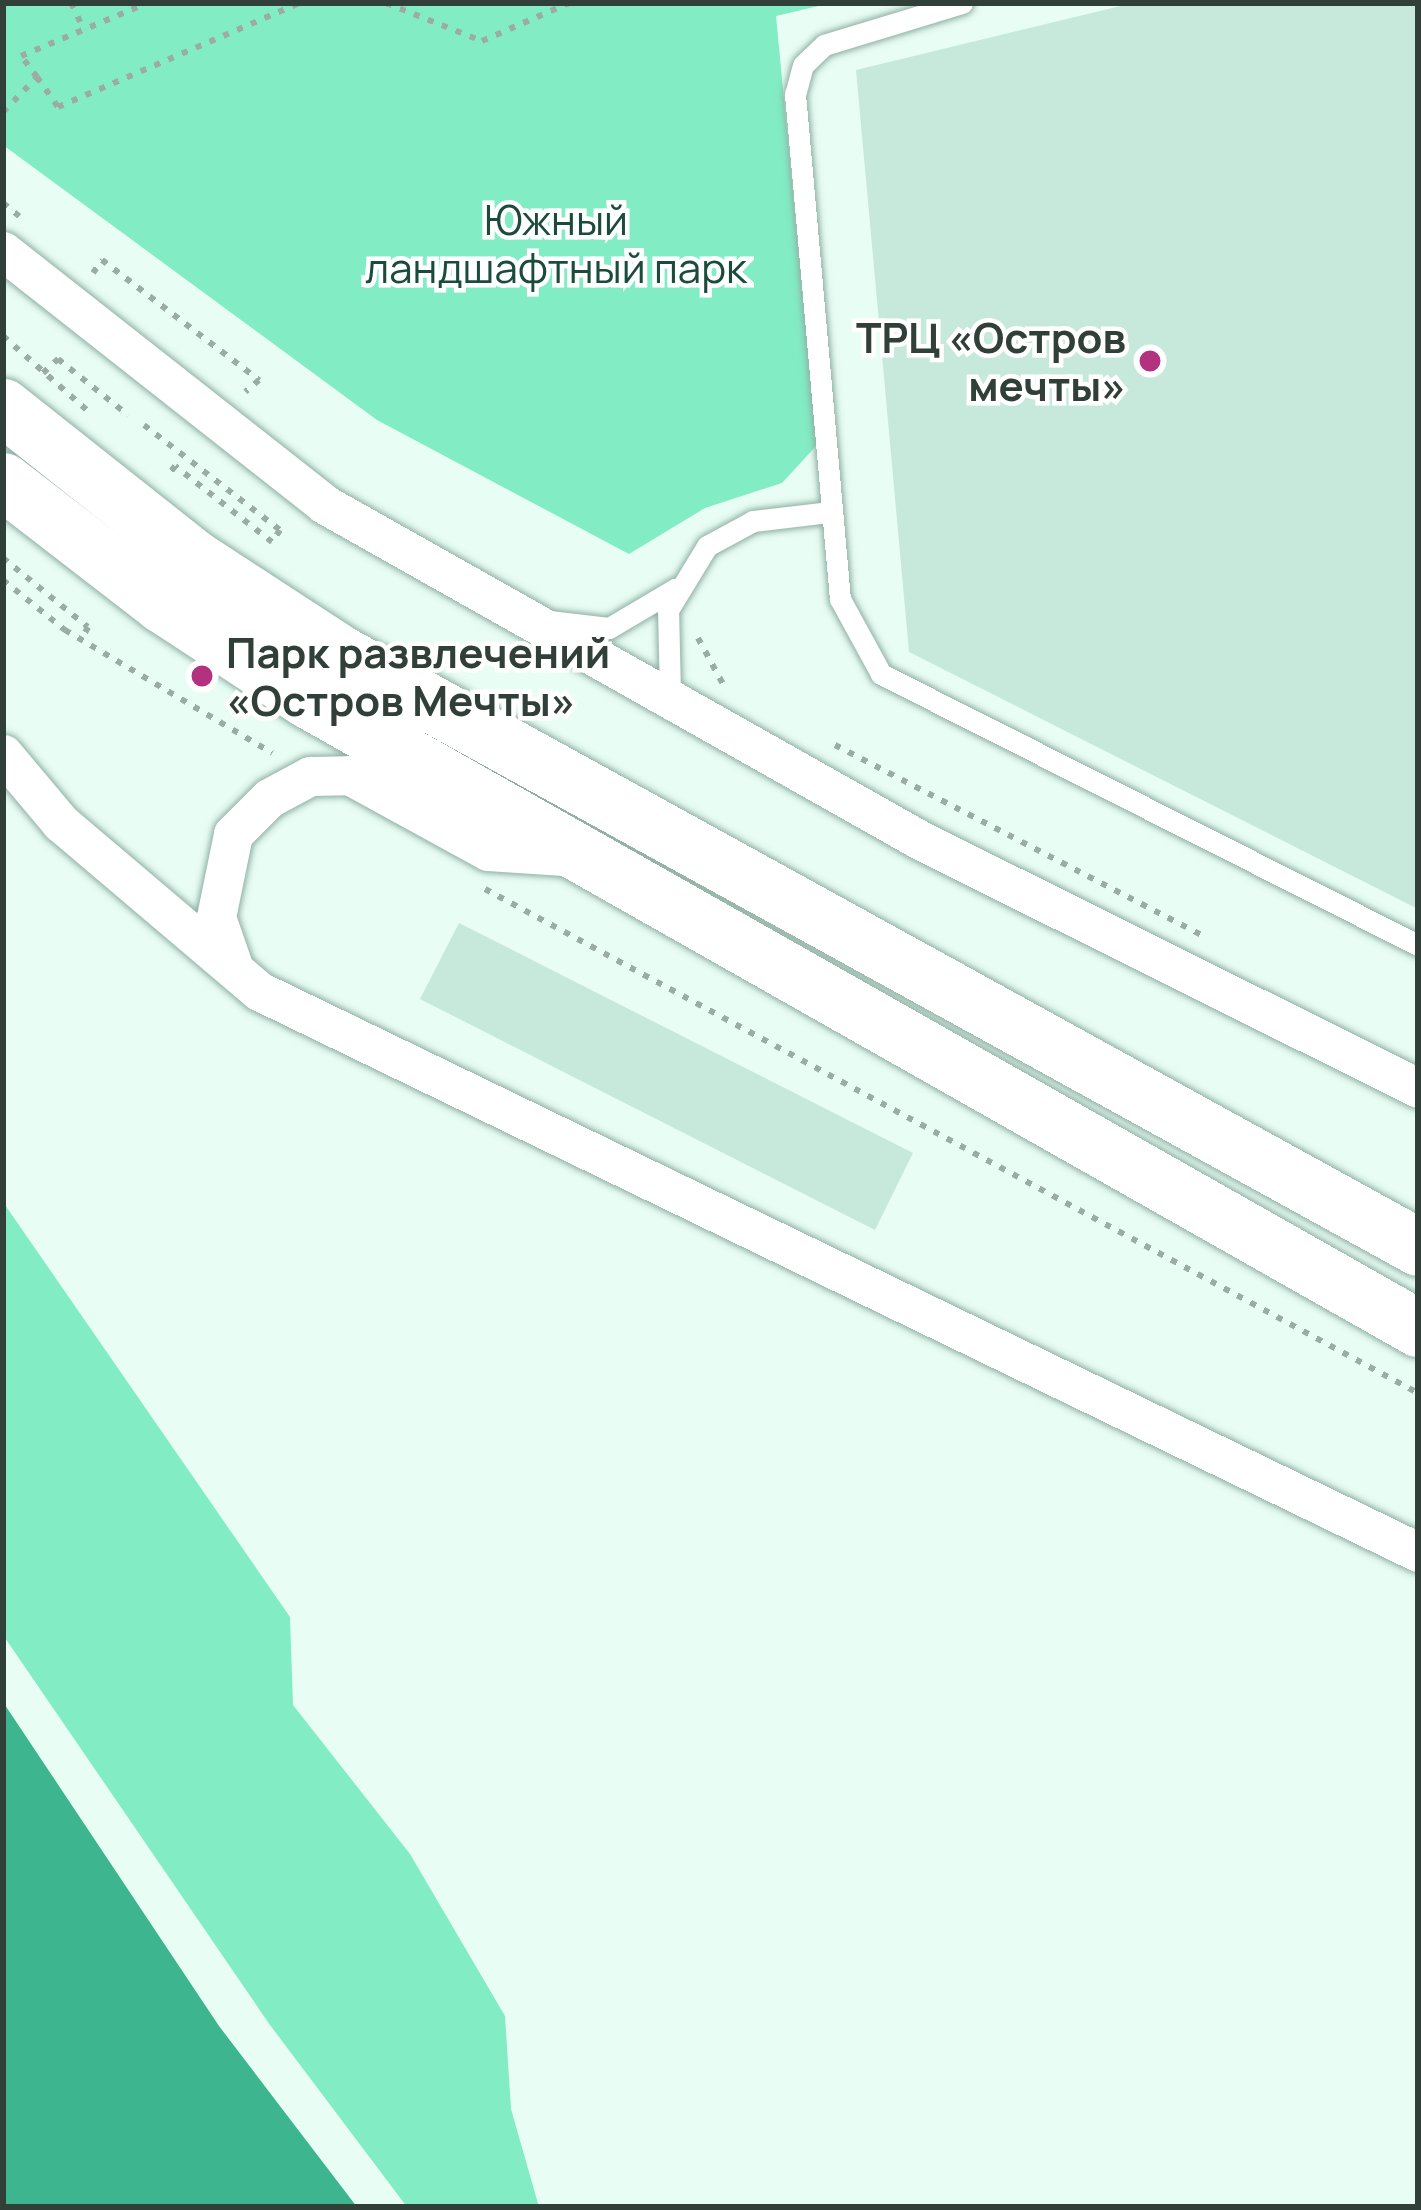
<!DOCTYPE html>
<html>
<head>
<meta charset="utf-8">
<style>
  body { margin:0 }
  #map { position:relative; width:1421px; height:2210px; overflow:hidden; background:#e8fdf4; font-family:Manrope,sans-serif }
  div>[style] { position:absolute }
  .green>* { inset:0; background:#82ecc5 }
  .water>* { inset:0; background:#3db58f }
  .building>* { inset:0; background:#c7e9db }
  .path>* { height:6px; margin-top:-3px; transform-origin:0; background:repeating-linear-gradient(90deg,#9aaca4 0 6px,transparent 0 15px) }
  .roads { filter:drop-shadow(0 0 3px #8fb0a2) drop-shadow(0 0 3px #8fb0a2) }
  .service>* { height:21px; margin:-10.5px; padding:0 10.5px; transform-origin:10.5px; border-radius:10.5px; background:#fff }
  .minor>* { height:39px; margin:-19.5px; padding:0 19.5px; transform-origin:19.5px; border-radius:19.5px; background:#fff }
  .secondary>* { height:57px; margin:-28.5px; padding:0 28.5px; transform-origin:28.5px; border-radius:28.5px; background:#fff }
  .dots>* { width:33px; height:33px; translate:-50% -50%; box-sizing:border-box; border:6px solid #fff; border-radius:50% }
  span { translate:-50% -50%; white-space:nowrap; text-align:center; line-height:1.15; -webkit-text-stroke:9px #fff; paint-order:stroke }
  .park-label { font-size:42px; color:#1a4b3b }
  .poi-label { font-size:42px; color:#313f39; font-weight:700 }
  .right { translate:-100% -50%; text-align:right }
  .left { translate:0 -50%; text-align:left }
  .frame { position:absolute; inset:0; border:6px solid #313f39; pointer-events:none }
</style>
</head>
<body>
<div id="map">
  <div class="green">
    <div style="clip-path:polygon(3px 3px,831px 3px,776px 16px,817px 445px,782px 483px,705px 508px,629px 554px,377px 420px,3px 145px)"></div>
    <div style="clip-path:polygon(3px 1202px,290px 1617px,293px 1705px,410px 1854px,505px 2016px,511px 2109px,539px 2207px,407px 2207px,270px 2025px,3px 1635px)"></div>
  </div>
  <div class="water">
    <div style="clip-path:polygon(3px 1702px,219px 2026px,357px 2207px,3px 2207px)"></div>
  </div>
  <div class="building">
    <div style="clip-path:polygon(1133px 3px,1418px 3px,1418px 909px,909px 652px,856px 70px)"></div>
    <div style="clip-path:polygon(459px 923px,913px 1153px,875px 1230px,420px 999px)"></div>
  </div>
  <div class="path">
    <div style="left:71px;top:3px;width:30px;rotate:64deg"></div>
    <div style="left:386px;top:3px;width:103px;rotate:21.6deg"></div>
    <div style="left:482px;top:41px;width:95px;rotate:-23.6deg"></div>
    <div style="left:37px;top:77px;width:26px;rotate:-127deg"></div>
    <div style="left:21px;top:56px;width:137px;rotate:-22.8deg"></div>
    <div style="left:3px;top:112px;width:49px;rotate:-45.8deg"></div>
    <div style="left:37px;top:77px;width:37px;rotate:55deg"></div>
    <div style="left:58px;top:107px;width:263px;rotate:-23.3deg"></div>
    <div style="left:3px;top:203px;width:21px;rotate:39deg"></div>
    <div style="left:93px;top:273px;width:16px;rotate:-55deg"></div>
    <div style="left:102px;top:260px;width:198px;rotate:37.4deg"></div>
    <div style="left:259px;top:380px;width:18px;rotate:139deg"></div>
    <div style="left:3px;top:336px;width:116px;rotate:41.5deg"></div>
    <div style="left:43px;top:373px;width:21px;rotate:-43deg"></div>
    <div style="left:58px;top:359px;width:90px;rotate:38.7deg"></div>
    <div style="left:144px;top:425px;width:172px;rotate:37.7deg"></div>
    <div style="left:280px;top:530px;width:14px;rotate:124deg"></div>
    <div style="left:272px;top:542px;width:123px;rotate:-141.9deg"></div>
    <div style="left:175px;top:466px;width:14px;rotate:126deg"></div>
    <div style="left:3px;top:558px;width:109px;rotate:39.1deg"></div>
    <div style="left:88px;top:627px;width:15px;rotate:118deg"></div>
    <div style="left:3px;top:580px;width:80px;rotate:38.9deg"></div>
    <div style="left:65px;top:630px;width:241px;rotate:30.7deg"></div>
    <div style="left:698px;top:638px;width:52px;rotate:61.5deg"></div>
    <div style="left:835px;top:745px;width:413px;rotate:27.4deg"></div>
    <div style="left:485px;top:889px;width:1060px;rotate:28.38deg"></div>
  </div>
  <div class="roads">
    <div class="service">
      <div style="left:962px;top:3px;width:144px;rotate:163.1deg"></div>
      <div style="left:824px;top:45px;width:29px;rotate:136deg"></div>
      <div style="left:803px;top:65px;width:30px;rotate:105deg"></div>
      <div style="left:795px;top:94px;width:507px;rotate:84.91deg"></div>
      <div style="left:840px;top:599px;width:85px;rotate:61.3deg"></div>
      <div style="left:881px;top:674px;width:602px;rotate:26.78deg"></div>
      <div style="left:549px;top:621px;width:60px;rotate:6.7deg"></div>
      <div style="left:609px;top:628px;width:77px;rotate:-30.6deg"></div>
      <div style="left:670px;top:695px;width:85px;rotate:-91.3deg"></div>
      <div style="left:668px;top:610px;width:75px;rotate:-58.6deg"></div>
      <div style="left:707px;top:546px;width:52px;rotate:-28.5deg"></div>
      <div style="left:753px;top:521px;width:78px;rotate:-6.7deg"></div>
    </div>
    <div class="minor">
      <div style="left:3px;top:251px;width:409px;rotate:38.2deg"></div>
      <div style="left:324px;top:504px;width:684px;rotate:29.41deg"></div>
      <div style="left:920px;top:840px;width:556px;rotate:26.47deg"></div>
      <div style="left:3px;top:754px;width:90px;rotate:50deg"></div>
      <div style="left:61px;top:823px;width:260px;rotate:40.3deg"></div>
      <div style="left:259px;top:991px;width:1288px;rotate:25.83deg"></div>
      <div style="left:234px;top:969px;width:55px;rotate:-109.1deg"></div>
      <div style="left:216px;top:917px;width:85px;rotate:-78.4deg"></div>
      <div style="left:233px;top:834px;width:51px;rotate:-45deg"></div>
      <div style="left:269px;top:798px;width:47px;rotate:-28.2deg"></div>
      <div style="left:310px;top:776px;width:39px;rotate:-1deg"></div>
      <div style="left:349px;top:775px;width:158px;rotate:28.7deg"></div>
      <div style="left:488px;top:851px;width:87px;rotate:3.9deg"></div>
    </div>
    <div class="secondary">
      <div style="left:3px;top:407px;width:245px;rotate:38.4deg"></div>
      <div style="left:195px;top:559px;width:172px;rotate:33.1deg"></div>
      <div style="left:339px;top:653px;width:1232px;rotate:28.83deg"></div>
      <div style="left:3px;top:481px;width:201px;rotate:37.7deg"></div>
      <div style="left:162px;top:604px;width:173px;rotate:33.2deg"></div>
      <div style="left:307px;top:699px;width:1277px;rotate:29.52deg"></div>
    </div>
  </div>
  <div class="dots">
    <div style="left:1150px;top:361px;background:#b2327f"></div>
    <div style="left:202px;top:676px;background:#b2327f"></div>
  </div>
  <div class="park-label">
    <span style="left:556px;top:243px">Южный<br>ландшафтный парк</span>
  </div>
  <div class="poi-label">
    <span class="right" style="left:1126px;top:361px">ТРЦ «Остров<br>мечты»</span>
    <span class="left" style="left:226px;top:676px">Парк развлечений<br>«Остров Мечты»</span>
  </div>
  <div class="frame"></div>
</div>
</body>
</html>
